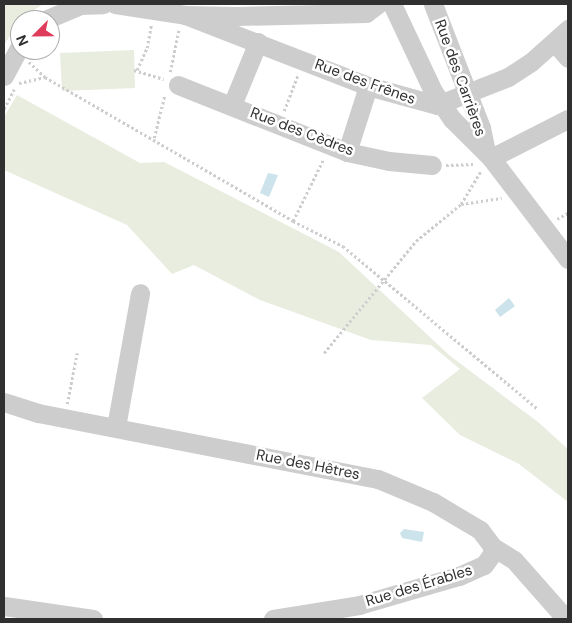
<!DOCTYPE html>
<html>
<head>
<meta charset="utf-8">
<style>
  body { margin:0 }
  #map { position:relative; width:572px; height:623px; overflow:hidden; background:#fff; font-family:"DM Sans",sans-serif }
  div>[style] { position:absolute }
  .green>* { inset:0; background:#e8eddf }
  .water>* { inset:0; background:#cce3eb }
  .path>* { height:2.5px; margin-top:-1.25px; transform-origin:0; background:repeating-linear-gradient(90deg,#cdcdcd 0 2.5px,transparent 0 5px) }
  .minor>* { height:19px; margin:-9.5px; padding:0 9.5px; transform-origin:9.5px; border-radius:9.5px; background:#cdcdcd }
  span { translate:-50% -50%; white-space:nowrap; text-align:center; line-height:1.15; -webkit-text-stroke:5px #fff; paint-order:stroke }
  .street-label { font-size:15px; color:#303030 }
  .frame { position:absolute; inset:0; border:5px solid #303030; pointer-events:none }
  .north { position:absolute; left:10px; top:10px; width:50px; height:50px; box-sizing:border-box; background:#fff; border:1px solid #acacac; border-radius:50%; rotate:247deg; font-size:14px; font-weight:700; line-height:20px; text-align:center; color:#303030 }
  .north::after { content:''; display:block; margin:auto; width:18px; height:22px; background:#df3b5a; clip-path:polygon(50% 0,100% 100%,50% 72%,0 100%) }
</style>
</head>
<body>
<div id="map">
  <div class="green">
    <div style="clip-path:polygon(4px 4px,43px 4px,20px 20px,4px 45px)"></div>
    <div style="clip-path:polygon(134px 50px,135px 88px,62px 91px,60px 53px)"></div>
    <div style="clip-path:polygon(17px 95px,140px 163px,164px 162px,339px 252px,449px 355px,538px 422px,568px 449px,568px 502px,519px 464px,460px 435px,422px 398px,460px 369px,431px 345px,371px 340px,260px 300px,194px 265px,172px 274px,127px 225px,4px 170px,4px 117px)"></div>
  </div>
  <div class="water">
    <div style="clip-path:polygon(268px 173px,278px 175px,269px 197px,260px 193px)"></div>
    <div style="clip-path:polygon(509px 298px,515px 306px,500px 317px,495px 310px)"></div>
    <div style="clip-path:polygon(404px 529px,424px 532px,422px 542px,402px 538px,400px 533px)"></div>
  </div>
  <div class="path">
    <div style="left:29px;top:62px;width:22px;rotate:43deg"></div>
    <div style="left:45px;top:77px;width:287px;rotate:30.1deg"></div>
    <div style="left:293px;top:221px;width:56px;rotate:26.6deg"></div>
    <div style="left:343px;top:246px;width:253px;rotate:39.9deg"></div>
    <div style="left:134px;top:70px;width:31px;rotate:17deg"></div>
    <div style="left:137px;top:70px;width:24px;rotate:-66deg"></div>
    <div style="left:147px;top:48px;width:23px;rotate:-80deg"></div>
    <div style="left:170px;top:72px;width:44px;rotate:-78.2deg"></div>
    <div style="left:19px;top:83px;width:27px;rotate:-13deg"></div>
    <div style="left:4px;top:109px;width:22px;rotate:-63deg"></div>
    <div style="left:284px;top:111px;width:40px;rotate:-69deg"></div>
    <div style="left:154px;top:138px;width:45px;rotate:-76deg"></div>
    <div style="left:446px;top:165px;width:27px;rotate:-2deg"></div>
    <div style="left:461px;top:204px;width:39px;rotate:-59deg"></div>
    <div style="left:557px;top:219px;width:13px;rotate:-29deg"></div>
    <div style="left:293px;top:221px;width:68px;rotate:-63.8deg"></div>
    <div style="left:324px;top:353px;width:145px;rotate:-50.6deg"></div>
    <div style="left:416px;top:241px;width:58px;rotate:-39.4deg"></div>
    <div style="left:461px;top:204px;width:41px;rotate:-8.3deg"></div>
    <div style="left:67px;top:404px;width:52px;rotate:-78.9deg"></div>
  </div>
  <div class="minor">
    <div style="left:115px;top:4px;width:71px;rotate:8.9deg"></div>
    <div style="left:185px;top:15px;width:52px;rotate:1.1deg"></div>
    <div style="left:237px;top:16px;width:129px;rotate:-1.3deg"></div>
    <div style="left:366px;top:13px;width:15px;rotate:-37deg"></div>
    <div style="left:392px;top:4px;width:96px;rotate:64.8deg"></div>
    <div style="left:433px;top:91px;width:34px;rotate:56deg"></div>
    <div style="left:452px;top:119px;width:55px;rotate:45deg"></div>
    <div style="left:491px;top:158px;width:127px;rotate:52.7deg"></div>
    <div style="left:433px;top:4px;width:133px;rotate:68.8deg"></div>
    <div style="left:481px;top:128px;width:25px;rotate:78deg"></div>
    <div style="left:185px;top:15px;width:196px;rotate:21.2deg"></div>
    <div style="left:368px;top:86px;width:72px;rotate:15.4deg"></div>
    <div style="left:437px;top:105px;width:76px;rotate:-21.5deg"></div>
    <div style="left:508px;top:77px;width:27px;rotate:-33deg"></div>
    <div style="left:531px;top:62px;width:50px;rotate:-41.7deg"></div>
    <div style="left:45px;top:20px;width:38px;rotate:-23deg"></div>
    <div style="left:80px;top:5px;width:23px;rotate:-2deg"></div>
    <div style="left:555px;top:43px;width:20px;rotate:49deg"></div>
    <div style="left:4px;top:76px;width:34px;rotate:-62deg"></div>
    <div style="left:178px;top:85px;width:182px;rotate:21.6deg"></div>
    <div style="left:347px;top:152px;width:43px;rotate:12.1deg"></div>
    <div style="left:389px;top:161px;width:43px;rotate:5.3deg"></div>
    <div style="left:232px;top:105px;width:68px;rotate:-67.6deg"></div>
    <div style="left:347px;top:152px;width:69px;rotate:-72.3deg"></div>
    <div style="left:491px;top:158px;width:86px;rotate:-26.9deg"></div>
    <div style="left:4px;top:402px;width:36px;rotate:18deg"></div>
    <div style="left:38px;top:413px;width:346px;rotate:11deg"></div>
    <div style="left:378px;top:479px;width:60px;rotate:22.7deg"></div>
    <div style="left:433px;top:502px;width:55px;rotate:30.8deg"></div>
    <div style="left:480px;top:530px;width:21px;rotate:53deg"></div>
    <div style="left:493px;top:547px;width:25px;rotate:32deg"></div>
    <div style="left:514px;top:560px;width:79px;rotate:48.6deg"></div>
    <div style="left:116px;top:427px;width:136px;rotate:-79.8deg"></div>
    <div style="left:4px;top:606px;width:90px;rotate:8.3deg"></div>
    <div style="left:273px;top:619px;width:87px;rotate:-9.2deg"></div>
    <div style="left:359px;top:605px;width:104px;rotate:-16.2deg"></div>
    <div style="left:459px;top:576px;width:27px;rotate:-24deg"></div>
    <div style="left:484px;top:565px;width:14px;rotate:-54deg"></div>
    <div style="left:492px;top:554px;width:7px;rotate:-82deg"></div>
  </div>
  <div class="street-label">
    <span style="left:460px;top:78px;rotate:70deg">Rue des Carrières</span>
    <span style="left:365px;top:82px;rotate:20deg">Rue des Frênes</span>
    <span style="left:302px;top:132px;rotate:21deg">Rue des Cèdres</span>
    <span style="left:308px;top:465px;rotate:11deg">Rue des Hêtres</span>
    <span style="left:419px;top:586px;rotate:-17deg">Rue des Érables</span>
  </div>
  <div class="frame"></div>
  <div class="north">N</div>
</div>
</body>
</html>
